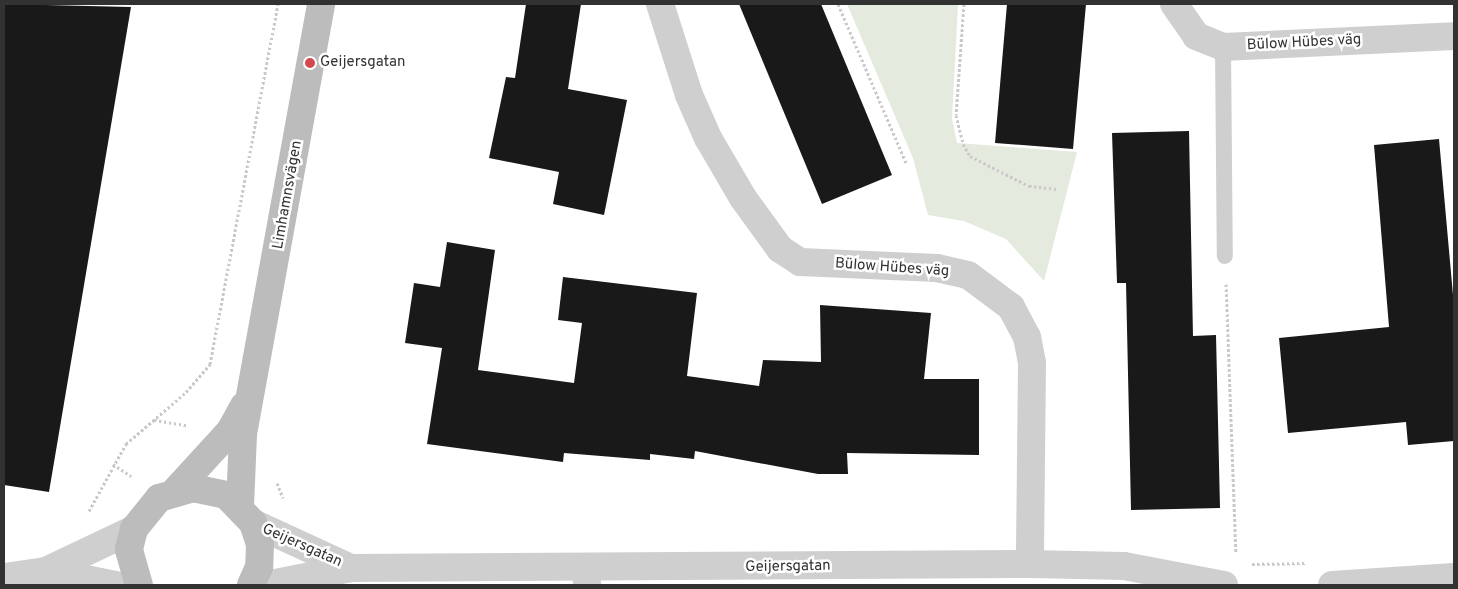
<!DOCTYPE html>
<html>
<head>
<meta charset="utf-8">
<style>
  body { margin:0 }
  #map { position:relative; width:1458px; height:589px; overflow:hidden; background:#fff; font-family:Overpass,sans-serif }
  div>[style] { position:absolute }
  .green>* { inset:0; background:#e4eade }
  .building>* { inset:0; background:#191919 }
  .path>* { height:3px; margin-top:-1.5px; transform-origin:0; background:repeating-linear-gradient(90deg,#c9c9c9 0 2.5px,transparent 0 5px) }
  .service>* { height:16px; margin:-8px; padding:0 8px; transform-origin:8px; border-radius:8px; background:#cfcfcf }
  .minor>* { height:28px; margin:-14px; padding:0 14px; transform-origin:14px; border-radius:14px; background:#cfcfcf }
  .tertiary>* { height:28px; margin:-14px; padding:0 14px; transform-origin:14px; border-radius:14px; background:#cfcfcf }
  .secondary>* { height:28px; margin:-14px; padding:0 14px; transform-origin:14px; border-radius:14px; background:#bcbcbc }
  .dots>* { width:14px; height:14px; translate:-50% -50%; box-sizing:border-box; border:2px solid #fff; border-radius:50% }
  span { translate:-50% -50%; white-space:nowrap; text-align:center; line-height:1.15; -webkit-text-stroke:5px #fff; paint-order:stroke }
  .street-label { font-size:15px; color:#323232 }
  .poi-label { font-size:15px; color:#323232 }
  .left { translate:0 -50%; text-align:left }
  .frame { position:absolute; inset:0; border:5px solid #323232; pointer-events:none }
</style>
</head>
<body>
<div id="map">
  <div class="green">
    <div style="clip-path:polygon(847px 4px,958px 4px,952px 119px,957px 143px,1077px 152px,1044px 281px,1006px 239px,964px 221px,928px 215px,913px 158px)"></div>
  </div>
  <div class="building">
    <div style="clip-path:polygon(4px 4px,131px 7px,49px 492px,4px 485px)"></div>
    <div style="clip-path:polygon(526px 4px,581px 4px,568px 89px,627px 100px,604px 215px,553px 204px,559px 172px,489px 158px,506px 77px,515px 78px)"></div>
    <div style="clip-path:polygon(739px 4px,821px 4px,892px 175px,822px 204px)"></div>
    <div style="clip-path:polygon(1007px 4px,1086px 4px,1073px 149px,995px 143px)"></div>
    <div style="clip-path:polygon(1189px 131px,1193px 336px,1216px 335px,1220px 508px,1131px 510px,1126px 283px,1117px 283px,1112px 133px)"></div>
    <div style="clip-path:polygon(1439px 139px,1454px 306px,1454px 441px,1408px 445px,1406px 422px,1288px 433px,1279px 338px,1389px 327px,1374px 145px)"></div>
    <div style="clip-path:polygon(447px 242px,495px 250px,478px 370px,574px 383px,582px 323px,558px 320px,563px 277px,697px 293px,687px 376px,759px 386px,763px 360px,821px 362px,820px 305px,931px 313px,924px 379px,979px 379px,979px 455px,847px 453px,848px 474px,818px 474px,695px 451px,694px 459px,650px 454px,650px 460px,564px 453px,563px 462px,427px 444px,442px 348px,405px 343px,414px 283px,440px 287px)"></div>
  </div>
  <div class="path">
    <div style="left:838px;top:4px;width:175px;rotate:66.8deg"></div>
    <div style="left:964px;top:4px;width:111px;rotate:94.1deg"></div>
    <div style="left:956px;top:115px;width:30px;rotate:76deg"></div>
    <div style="left:963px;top:144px;width:14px;rotate:60deg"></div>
    <div style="left:970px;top:156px;width:66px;rotate:27deg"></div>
    <div style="left:1029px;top:186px;width:28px;rotate:6deg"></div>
    <div style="left:1226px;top:284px;width:268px;rotate:87.9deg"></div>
    <div style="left:154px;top:420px;width:33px;rotate:9deg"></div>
    <div style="left:113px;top:464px;width:22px;rotate:34deg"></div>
    <div style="left:277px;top:483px;width:16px;rotate:68deg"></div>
    <div style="left:89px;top:511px;width:77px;rotate:-61.1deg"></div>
    <div style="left:126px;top:444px;width:79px;rotate:-40.9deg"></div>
    <div style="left:186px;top:392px;width:37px;rotate:-49deg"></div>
    <div style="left:210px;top:364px;width:366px;rotate:-79.3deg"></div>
    <div style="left:1252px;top:564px;width:54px;rotate:-1.1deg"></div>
  </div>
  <div class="service">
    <div style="left:1223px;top:47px;width:209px;rotate:89.5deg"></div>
  </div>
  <div class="minor">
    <div style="left:660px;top:4px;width:96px;rotate:72.3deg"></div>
    <div style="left:689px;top:95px;width:47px;rotate:66.2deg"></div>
    <div style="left:708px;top:138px;width:69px;rotate:59.7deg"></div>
    <div style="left:743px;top:198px;width:63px;rotate:54deg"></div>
    <div style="left:780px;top:249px;width:24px;rotate:33deg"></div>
    <div style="left:800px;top:262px;width:137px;rotate:2.5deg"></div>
    <div style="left:937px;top:268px;width:32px;rotate:13deg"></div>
    <div style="left:968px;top:275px;width:54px;rotate:36.7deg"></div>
    <div style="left:1011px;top:307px;width:34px;rotate:62deg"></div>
    <div style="left:1027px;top:337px;width:26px;rotate:79deg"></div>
    <div style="left:1032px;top:363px;width:201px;rotate:90.6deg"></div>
    <div style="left:1174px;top:4px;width:39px;rotate:55deg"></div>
    <div style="left:1196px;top:36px;width:29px;rotate:22deg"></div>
    <div style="left:1223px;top:47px;width:231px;rotate:-2.7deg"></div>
    <div style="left:586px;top:570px;width:15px;rotate:86deg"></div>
    <div style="left:46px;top:571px;width:71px;rotate:11.3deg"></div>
    <div style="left:4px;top:577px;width:42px;rotate:-8.1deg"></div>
    <div style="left:46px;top:571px;width:98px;rotate:-25.5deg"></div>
  </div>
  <div class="tertiary">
    <div style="left:253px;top:523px;width:108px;rotate:24.7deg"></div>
    <div style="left:265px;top:585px;width:88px;rotate:-11.2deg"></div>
    <div style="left:351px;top:568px;width:679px;rotate:-0.34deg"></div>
    <div style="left:1030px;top:564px;width:94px;rotate:1.2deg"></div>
    <div style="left:1124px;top:566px;width:102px;rotate:10.8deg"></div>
    <div style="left:1332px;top:585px;width:122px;rotate:-3.8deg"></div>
  </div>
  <div class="secondary">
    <div style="left:176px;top:490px;width:80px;rotate:-47.5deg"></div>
    <div style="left:230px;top:431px;width:29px;rotate:-61deg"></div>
    <div style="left:240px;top:506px;width:72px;rotate:-87.6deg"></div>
    <div style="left:243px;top:434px;width:437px;rotate:-79.7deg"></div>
    <div style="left:139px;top:585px;width:37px;rotate:-106deg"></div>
    <div style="left:129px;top:549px;width:21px;rotate:-76deg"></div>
    <div style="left:134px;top:529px;width:40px;rotate:-51deg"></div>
    <div style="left:159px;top:498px;width:35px;rotate:-16deg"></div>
    <div style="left:193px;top:488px;width:34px;rotate:12deg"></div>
    <div style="left:226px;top:495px;width:39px;rotate:46deg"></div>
    <div style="left:253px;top:523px;width:22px;rotate:72deg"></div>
    <div style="left:260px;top:544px;width:23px;rotate:92deg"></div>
    <div style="left:259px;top:567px;width:20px;rotate:114deg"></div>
  </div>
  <div class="dots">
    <div style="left:310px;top:63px;background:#d5474e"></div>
  </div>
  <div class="street-label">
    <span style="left:1304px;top:43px;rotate:-3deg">Bülow Hübes väg</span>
    <span style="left:288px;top:195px;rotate:-80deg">Limhamnsvägen</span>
    <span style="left:892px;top:268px;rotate:4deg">Bülow Hübes väg</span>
    <span style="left:302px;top:546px;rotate:24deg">Geijersgatan</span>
    <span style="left:788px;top:567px;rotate:-1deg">Geijersgatan</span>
  </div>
  <div class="poi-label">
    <span class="left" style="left:320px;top:63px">Geijersgatan</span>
  </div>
  <div class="frame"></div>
</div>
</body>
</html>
